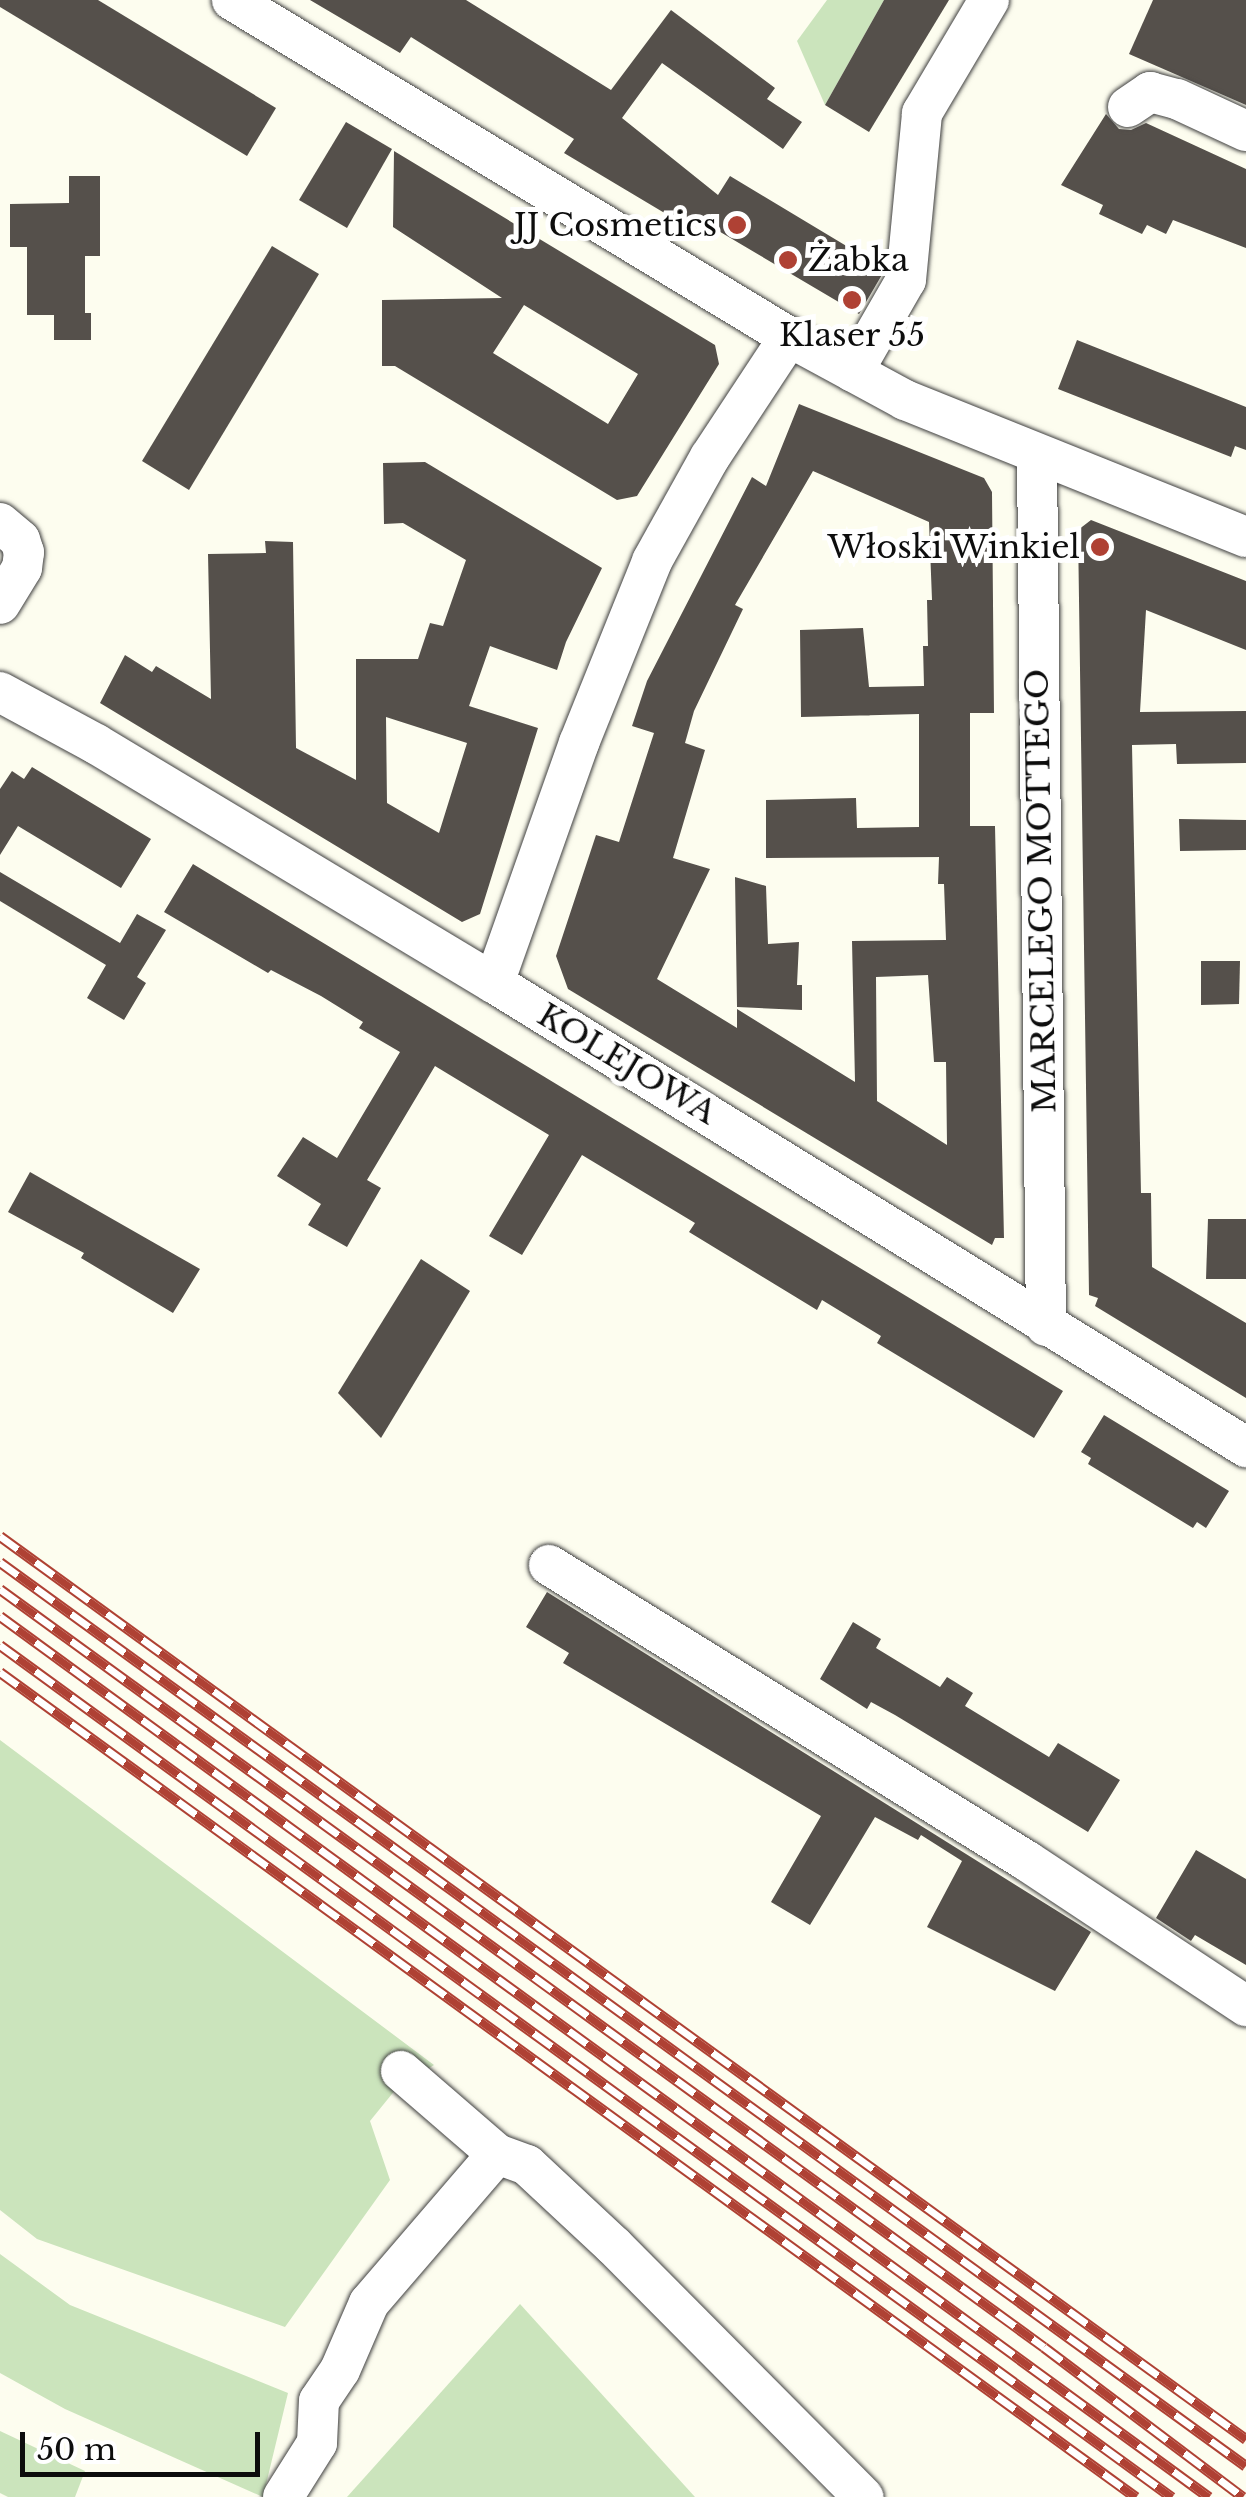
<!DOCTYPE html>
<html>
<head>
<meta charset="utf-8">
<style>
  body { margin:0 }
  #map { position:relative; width:1246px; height:2497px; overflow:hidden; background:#fdfdef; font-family:"Libre Baskerville",serif }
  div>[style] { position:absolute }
  .green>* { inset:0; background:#cbe4bc }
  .building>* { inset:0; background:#55504b }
  .roads { filter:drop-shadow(0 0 2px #404040) drop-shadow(0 0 2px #404040) }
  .minor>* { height:40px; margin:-20px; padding:0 20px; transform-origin:20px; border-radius:20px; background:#fff }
  .rail>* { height:11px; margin-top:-5.5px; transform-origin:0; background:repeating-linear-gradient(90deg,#fff 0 22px,#af4134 0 44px); box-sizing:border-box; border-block:2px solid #af4134 }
  .dots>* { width:28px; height:28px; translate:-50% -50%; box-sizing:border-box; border:5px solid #fff; border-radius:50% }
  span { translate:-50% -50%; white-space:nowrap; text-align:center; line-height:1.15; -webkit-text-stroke:10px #fff; paint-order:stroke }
  .poi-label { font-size:32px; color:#0d0d0d }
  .right { translate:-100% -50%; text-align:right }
  .left { translate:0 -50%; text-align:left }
  .street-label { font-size:32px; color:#0d0d0d }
  .scale { position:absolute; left:20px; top:2432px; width:240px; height:45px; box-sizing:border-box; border:5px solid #0d0d0d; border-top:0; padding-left:12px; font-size:30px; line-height:35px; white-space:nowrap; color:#0d0d0d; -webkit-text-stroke:8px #fff; paint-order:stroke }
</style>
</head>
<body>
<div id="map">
  <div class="green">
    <div style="clip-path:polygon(827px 0,884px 0,825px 105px,797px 41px)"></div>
    <div style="clip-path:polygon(0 1740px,434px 2065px,396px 2089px,370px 2121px,390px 2180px,285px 2327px,37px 2239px,0 2210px)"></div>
    <div style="clip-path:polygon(0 2254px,70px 2305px,288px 2393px,263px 2497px,65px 2409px,0 2373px)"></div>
    <div style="clip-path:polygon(520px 2304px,695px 2497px,347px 2497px)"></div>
    <div style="clip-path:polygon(0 2431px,85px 2471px,75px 2497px,8px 2497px,0 2493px)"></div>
  </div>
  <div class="building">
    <div style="clip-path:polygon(0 0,98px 0,276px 108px,247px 156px,0 7px)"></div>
    <div style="clip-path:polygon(310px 0,466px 0,611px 90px,671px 10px,775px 88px,767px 99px,802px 122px,783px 149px,662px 63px,622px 118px,718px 195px,730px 176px,883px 268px,883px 273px,859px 314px,700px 220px,693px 230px,564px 153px,574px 139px,411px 37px,400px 53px)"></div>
    <div style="clip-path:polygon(884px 0,949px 0,869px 132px,825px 105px)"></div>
    <div style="clip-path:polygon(1153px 0,1246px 0,1246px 105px,1129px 54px)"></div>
    <div style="clip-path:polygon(1106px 114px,1119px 129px,1131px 130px,1146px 123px,1246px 169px,1246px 248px,1173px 220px,1166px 234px,1147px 225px,1142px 234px,1099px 214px,1103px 205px,1061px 185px)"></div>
    <div style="clip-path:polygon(346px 122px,392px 149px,347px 228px,299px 200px)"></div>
    <div style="clip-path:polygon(evenodd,394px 151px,715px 345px,719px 364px,637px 496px,617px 500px,395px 366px,382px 366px,382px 300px,502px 298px,393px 227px,394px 151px,524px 305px,638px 374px,608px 424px,493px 353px,524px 305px)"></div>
    <div style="clip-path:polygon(69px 176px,100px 176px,100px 256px,85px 256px,85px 313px,91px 313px,91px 340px,54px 340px,54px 315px,27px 315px,27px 247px,10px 247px,10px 204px,69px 203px)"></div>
    <div style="clip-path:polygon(272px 246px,319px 274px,189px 490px,142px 461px)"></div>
    <div style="clip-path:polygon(1077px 340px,1246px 407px,1246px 450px,1235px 446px,1231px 457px,1058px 389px)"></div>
    <div style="clip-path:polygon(evenodd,799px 404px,984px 478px,992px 492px,994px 713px,970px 713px,970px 826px,995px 826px,1004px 1238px,995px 1238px,992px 1245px,568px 989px,556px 956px,596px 835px,619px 842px,654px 733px,632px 726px,647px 681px,752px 477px,766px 486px,799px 404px,813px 471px,929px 522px,932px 600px,927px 600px,928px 646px,923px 646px,924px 686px,869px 687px,863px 628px,800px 630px,801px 717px,919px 714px,919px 827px,857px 828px,856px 798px,766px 800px,766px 858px,939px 857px,938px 884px,944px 884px,946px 940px,852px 941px,855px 1082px,737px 1009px,737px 1028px,657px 979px,710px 869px,673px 858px,705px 750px,685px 743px,694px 711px,743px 609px,735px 605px,813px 471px,799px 404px,928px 975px,934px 1062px,946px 1062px,947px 1145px,877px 1101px,876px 977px,928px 975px)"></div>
    <div style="clip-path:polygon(evenodd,425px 462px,602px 568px,566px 642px,557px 670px,490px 646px,469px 706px,538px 728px,480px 914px,462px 922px,100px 703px,125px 655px,152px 672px,156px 666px,211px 699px,208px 554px,266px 553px,265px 541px,293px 542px,296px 748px,356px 780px,356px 659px,418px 659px,430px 623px,443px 626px,466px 560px,403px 523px,384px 524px,383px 463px,425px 462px,386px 717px,467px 743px,439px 833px,387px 803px,386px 717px)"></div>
    <div style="clip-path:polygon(1091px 520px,1246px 581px,1246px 650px,1146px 610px,1140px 712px,1246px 711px,1246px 763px,1177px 764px,1176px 744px,1132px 745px,1141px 1193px,1151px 1193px,1152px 1267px,1246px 1323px,1246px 1398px,1095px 1306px,1098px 1298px,1089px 1295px,1078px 530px)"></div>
    <div style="clip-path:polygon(32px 767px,151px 839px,121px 888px,18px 826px,0 855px,0 789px,12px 771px,24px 779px)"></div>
    <div style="clip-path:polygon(1179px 819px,1246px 820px,1246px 850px,1180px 851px)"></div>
    <div style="clip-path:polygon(193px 864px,1063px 1391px,1034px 1438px,877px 1343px,881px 1336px,822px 1300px,817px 1310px,689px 1232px,695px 1223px,582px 1155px,522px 1255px,489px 1236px,549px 1135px,435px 1066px,367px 1180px,381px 1188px,347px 1247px,308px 1225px,321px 1204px,277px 1176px,303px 1137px,337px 1158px,400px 1052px,359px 1028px,363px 1022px,321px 996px,271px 970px,268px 973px,164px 912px)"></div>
    <div style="clip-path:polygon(0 872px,120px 943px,137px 914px,166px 930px,137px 977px,146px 983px,124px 1020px,87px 998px,106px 965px,0 901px)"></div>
    <div style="clip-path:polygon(735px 877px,766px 886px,768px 944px,799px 942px,797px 985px,802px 985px,802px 1010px,737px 1007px)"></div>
    <div style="clip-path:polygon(1201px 961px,1240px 961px,1239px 1004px,1201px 1005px)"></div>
    <div style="clip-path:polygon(30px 1172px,200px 1269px,173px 1313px,81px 1258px,84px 1253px,8px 1212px)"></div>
    <div style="clip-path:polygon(1208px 1219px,1246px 1219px,1246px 1279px,1206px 1279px)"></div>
    <div style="clip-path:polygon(421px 1259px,470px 1291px,381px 1438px,338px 1393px)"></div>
    <div style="clip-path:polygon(1104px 1415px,1229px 1491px,1206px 1528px,1197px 1522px,1193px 1528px,1088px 1464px,1091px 1458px,1081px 1452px)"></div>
    <div style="clip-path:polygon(547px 1592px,1091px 1932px,1055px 1991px,927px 1927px,962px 1861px,921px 1835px,918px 1840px,875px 1817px,810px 1925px,771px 1902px,821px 1816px,563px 1663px,569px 1653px,526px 1627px)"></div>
    <div style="clip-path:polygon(853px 1622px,881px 1639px,876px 1648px,940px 1687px,947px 1677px,973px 1693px,965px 1706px,1049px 1757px,1058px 1743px,1120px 1780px,1088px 1832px,895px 1715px,871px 1702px,867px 1709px,820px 1679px)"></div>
    <div style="clip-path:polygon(1196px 1850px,1246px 1879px,1246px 1965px,1195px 1935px,1191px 1941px,1156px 1918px)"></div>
  </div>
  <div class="roads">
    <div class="minor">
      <div style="left:232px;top:0;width:651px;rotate:31.18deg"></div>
      <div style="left:789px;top:337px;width:132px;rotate:28.5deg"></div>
      <div style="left:905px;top:400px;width:367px;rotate:21.9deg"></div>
      <div style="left:1128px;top:107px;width:27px;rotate:-34deg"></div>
      <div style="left:1150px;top:92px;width:28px;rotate:15deg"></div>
      <div style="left:1177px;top:99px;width:76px;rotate:24.9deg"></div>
      <div style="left:853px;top:372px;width:106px;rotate:-60.1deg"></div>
      <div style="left:906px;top:280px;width:168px;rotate:-84.5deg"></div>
      <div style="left:922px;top:113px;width:131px;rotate:-59.3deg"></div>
      <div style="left:1037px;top:457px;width:869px;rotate:89.41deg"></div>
      <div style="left:0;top:523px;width:26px;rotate:40deg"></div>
      <div style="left:20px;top:540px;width:13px;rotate:72deg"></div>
      <div style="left:24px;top:552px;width:16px;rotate:97deg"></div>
      <div style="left:22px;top:568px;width:42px;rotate:121.4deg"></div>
      <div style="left:0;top:692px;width:109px;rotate:28.4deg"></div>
      <div style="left:96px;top:744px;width:464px;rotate:31deg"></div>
      <div style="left:494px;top:983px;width:884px;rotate:31.68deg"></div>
      <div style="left:494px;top:983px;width:255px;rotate:-70.5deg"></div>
      <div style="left:579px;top:743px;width:196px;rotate:-68.1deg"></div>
      <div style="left:652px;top:561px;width:119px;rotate:-60.9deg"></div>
      <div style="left:710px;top:457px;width:144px;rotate:-56.6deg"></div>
      <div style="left:549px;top:1565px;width:562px;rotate:31.77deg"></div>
      <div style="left:1027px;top:1861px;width:263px;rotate:33.5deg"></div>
      <div style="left:401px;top:2071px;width:127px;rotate:40.8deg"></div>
      <div style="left:283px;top:2497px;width:64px;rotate:-57.8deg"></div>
      <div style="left:317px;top:2443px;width:42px;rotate:-87.3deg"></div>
      <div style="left:319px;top:2401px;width:37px;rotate:-56deg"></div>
      <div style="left:340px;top:2370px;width:73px;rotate:-66.6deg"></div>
      <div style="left:369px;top:2303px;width:196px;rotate:-49.3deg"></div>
      <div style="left:497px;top:2154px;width:32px;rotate:20deg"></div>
      <div style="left:527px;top:2165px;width:119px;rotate:43deg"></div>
      <div style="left:614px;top:2246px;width:354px;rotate:45.2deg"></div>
    </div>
  </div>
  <div class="rail">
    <div style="left:0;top:1536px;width:1539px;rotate:35.93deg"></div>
    <div style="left:0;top:1562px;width:1539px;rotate:35.96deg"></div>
    <div style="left:0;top:1589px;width:1290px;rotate:35.98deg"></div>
    <div style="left:1044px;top:2347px;width:249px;rotate:37deg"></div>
    <div style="left:0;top:1616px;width:1496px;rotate:36.08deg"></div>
    <div style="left:0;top:1645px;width:1449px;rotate:36.02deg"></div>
    <div style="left:0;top:1672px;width:1404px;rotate:35.99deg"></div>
  </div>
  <div class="dots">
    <div style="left:737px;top:225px;background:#af4134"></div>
    <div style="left:788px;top:260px;background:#af4134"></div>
    <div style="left:852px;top:300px;background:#af4134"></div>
    <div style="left:1100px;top:547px;background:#af4134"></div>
  </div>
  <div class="poi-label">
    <span class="right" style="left:717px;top:225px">JJ Cosmetics</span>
    <span class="left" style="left:808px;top:260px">Żabka</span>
    <span style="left:852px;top:335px">Klaser 55</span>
    <span class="right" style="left:1080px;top:547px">Włoski Winkiel</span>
  </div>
  <div class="street-label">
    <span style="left:1041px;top:891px;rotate:-91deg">MARCELEGO MOTTEGO</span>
    <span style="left:627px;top:1064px;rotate:31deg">KOLEJOWA</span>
  </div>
  <div class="scale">50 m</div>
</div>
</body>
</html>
